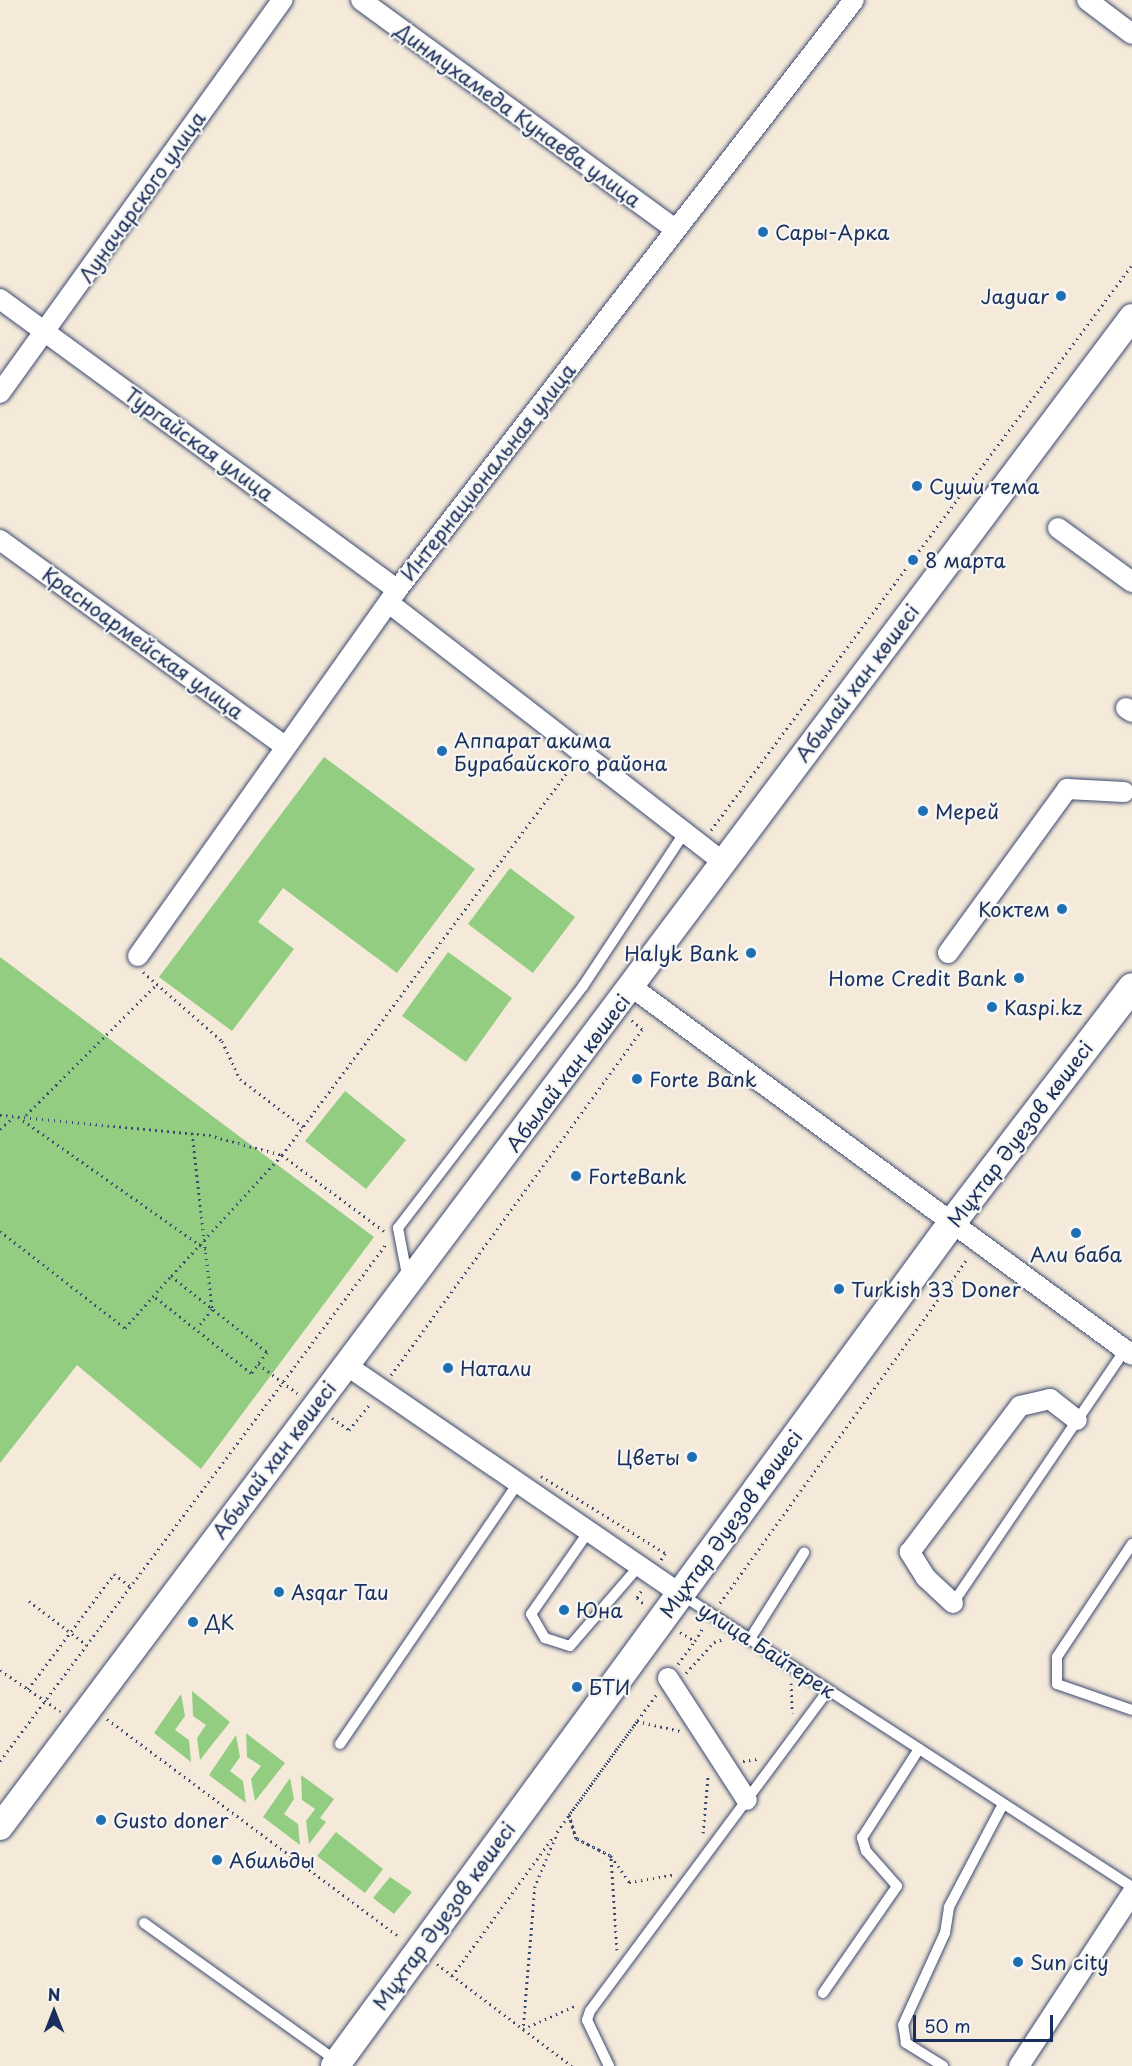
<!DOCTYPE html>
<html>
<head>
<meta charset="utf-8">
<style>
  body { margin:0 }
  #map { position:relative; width:1132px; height:2066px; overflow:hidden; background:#f5eada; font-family:"Playpen Sans",sans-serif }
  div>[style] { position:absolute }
  .green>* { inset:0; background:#92cd81 }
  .path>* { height:3px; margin-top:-1.5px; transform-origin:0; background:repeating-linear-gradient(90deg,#3c4b71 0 1.5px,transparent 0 6px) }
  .roads { filter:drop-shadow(0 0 2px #3c4b71) drop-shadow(0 0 2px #3c4b71) }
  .service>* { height:10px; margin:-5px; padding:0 5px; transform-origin:5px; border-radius:5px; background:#fff }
  .minor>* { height:20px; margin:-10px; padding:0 10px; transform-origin:10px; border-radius:10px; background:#fff }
  .tertiary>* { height:26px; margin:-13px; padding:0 13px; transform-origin:13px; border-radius:13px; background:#fff }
  .secondary>* { height:28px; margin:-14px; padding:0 14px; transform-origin:14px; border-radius:14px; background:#fff }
  .dots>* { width:16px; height:16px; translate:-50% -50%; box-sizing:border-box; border:3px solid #f6f6f2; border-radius:50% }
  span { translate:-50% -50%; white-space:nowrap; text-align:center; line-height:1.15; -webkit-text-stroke:4.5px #f6f6f2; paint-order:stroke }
  .street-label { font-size:20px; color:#1b2f5e }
  .poi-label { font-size:20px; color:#1b2f5e }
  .left { translate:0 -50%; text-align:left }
  .right { translate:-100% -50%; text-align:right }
  .north { position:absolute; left:24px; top:1982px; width:60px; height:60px; -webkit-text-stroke:4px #f6f6f2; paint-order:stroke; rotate:0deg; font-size:16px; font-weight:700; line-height:24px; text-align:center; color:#1b2f5e }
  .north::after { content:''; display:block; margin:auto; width:21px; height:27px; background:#1b2f5e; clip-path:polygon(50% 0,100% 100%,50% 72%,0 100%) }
  .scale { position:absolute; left:913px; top:2015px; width:140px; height:27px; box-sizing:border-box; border:3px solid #1b2f5e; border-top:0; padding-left:8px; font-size:18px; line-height:21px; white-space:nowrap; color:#1b2f5e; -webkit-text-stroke:4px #f6f6f2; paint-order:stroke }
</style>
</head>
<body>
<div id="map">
  <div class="green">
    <div style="clip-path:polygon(324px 757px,475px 869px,397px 973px,283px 888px,258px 922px,294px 949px,232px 1031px,159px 977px)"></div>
    <div style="clip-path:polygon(510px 868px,575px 917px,533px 973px,468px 924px)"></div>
    <div style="clip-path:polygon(448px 952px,512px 998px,466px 1062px,402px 1016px)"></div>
    <div style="clip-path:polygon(0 957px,374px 1237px,201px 1469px,77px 1365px,0 1463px)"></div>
    <div style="clip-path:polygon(345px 1091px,406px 1140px,366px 1189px,305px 1141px)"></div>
    <div style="clip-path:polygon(192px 1691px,230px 1722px,200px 1760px,197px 1738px,206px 1725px,193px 1716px)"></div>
    <div style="clip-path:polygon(181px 1694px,185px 1716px,175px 1730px,189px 1740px,191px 1762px,154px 1733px)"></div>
    <div style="clip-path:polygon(246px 1733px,285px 1763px,255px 1801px,251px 1779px,261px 1766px,247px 1757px)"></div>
    <div style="clip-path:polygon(236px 1735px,240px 1757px,230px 1771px,243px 1781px,246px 1803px,209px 1775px)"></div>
    <div style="clip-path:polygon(301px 1775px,334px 1799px,320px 1818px,326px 1822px,309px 1844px,306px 1821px,315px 1809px,302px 1800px)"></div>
    <div style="clip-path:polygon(290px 1778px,294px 1799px,284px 1814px,298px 1824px,300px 1845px,263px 1817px)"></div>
    <div style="clip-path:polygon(336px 1832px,383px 1869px,365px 1893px,317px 1856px)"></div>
    <div style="clip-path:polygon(390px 1877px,412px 1892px,394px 1914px,373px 1898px)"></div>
  </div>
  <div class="path">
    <div style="left:711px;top:830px;width:705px;rotate:-53.31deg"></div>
    <div style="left:143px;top:972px;width:105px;rotate:41.1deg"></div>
    <div style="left:222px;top:1041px;width:42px;rotate:64.7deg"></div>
    <div style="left:240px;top:1079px;width:79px;rotate:37.3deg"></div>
    <div style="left:0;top:1115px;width:210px;rotate:5.5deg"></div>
    <div style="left:209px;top:1135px;width:76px;rotate:15.3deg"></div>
    <div style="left:282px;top:1155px;width:164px;rotate:132.5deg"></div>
    <div style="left:26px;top:1115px;width:184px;rotate:-45deg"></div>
    <div style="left:18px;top:1117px;width:230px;rotate:35.1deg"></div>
    <div style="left:0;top:1129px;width:18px;rotate:-41deg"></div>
    <div style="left:192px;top:1133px;width:177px;rotate:83.5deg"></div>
    <div style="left:212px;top:1309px;width:24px;rotate:128deg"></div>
    <div style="left:0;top:1231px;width:158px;rotate:37.8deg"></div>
    <div style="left:125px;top:1328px;width:69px;rotate:-48.5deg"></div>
    <div style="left:171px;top:1276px;width:122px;rotate:38.4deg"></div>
    <div style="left:267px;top:1352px;width:26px;rotate:127deg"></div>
    <div style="left:251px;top:1373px;width:124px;rotate:-141.6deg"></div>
    <div style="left:384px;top:1231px;width:127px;rotate:-143.3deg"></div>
    <div style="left:282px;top:1155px;width:485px;rotate:-53.3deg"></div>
    <div style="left:258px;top:1364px;width:49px;rotate:36.6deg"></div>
    <div style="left:391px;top:1375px;width:427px;rotate:-54deg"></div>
    <div style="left:642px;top:1029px;width:16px;rotate:-140deg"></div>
    <div style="left:332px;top:1418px;width:21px;rotate:35deg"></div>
    <div style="left:349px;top:1430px;width:32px;rotate:-51deg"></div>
    <div style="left:541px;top:1476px;width:146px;rotate:31.8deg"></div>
    <div style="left:665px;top:1553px;width:8px;rotate:120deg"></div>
    <div style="left:641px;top:1591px;width:8px;rotate:120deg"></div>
    <div style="left:637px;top:1598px;width:9px;rotate:41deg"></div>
    <div style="left:29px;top:1601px;width:73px;rotate:37.2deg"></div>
    <div style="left:720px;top:1603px;width:425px;rotate:-54.3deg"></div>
    <div style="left:680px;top:1632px;width:17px;rotate:31deg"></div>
    <div style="left:695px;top:1641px;width:17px;rotate:-59deg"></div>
    <div style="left:678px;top:1664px;width:29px;rotate:-54deg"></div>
    <div style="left:0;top:1670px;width:73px;rotate:34.3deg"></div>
    <div style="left:686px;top:1673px;width:42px;rotate:-47.9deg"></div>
    <div style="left:714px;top:1642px;width:10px;rotate:-17deg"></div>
    <div style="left:791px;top:1683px;width:30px;rotate:88deg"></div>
    <div style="left:28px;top:1689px;width:144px;rotate:-53.2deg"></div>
    <div style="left:114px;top:1574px;width:20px;rotate:37deg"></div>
    <div style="left:656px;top:1695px;width:148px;rotate:125.9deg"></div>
    <div style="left:569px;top:1815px;width:24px;rotate:73deg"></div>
    <div style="left:576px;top:1838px;width:39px;rotate:27deg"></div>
    <div style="left:611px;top:1856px;width:32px;rotate:55deg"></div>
    <div style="left:629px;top:1882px;width:44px;rotate:-9.2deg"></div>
    <div style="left:107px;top:1719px;width:365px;rotate:36.7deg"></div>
    <div style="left:0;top:1761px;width:645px;rotate:-53.25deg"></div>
    <div style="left:743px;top:1761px;width:18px;rotate:-9deg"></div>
    <div style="left:558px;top:1831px;width:60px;rotate:112.7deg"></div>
    <div style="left:535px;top:1886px;width:144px;rotate:94.8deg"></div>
    <div style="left:523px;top:2029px;width:59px;rotate:-24deg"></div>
    <div style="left:557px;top:1832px;width:21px;rotate:-55deg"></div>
    <div style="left:703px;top:1833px;width:56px;rotate:-84.9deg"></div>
    <div style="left:617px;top:1950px;width:94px;rotate:-93.7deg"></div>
    <div style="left:611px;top:1856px;width:39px;rotate:-153deg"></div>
    <div style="left:576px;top:1838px;width:24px;rotate:-107deg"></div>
    <div style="left:569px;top:1815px;width:116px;rotate:-54.1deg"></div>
    <div style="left:637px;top:1721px;width:44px;rotate:13.1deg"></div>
    <div style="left:437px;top:1964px;width:169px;rotate:37.1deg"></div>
    <div style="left:452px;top:1976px;width:172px;rotate:-54deg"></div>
  </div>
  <div class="roads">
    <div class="service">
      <div style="left:408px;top:1280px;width:53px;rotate:-100.9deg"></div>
      <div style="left:398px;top:1228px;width:305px;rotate:-52.6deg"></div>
      <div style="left:583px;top:986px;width:185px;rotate:-56.5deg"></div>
      <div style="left:589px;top:1531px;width:101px;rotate:124.9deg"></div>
      <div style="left:531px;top:1614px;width:28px;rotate:60deg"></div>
      <div style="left:545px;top:1638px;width:26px;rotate:18deg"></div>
      <div style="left:570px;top:1646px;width:106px;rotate:-49.2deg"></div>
      <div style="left:1132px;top:1544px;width:136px;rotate:123.6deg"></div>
      <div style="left:1057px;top:1657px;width:27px;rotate:90deg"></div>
      <div style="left:1057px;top:1684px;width:79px;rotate:19.1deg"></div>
      <div style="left:682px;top:1595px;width:536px;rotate:32.98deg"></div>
      <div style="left:953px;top:1603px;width:306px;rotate:-55.8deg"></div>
      <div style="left:750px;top:1639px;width:102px;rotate:-57.9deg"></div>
      <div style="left:340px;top:1744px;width:316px;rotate:-55.7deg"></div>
      <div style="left:144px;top:1923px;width:239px;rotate:35.6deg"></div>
      <div style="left:823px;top:1993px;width:130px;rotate:-55.3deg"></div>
      <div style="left:897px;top:1886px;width:47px;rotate:-131.5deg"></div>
      <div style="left:866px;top:1851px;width:14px;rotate:-107deg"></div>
      <div style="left:862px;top:1838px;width:106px;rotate:-57.4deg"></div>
      <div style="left:609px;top:2066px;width:51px;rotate:-115.6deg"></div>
      <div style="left:587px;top:2020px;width:9px;rotate:-72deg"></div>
      <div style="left:590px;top:2011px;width:400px;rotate:-53.4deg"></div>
      <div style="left:943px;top:2066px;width:44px;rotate:-148.1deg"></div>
      <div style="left:906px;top:2043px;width:18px;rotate:-99deg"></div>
      <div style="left:903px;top:2025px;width:101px;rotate:-65.5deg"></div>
      <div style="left:945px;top:1933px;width:26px;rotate:-81deg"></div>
      <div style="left:949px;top:1907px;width:116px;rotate:-62.3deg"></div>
    </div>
    <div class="minor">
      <div style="left:361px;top:0;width:389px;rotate:36.1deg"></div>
      <div style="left:1087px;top:0;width:56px;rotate:37.1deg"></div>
      <div style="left:0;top:299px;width:492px;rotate:36.2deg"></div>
      <div style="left:0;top:393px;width:484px;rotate:-54.3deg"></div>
      <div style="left:1058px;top:528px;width:92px;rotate:36.1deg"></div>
      <div style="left:0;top:540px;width:352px;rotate:35.9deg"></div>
      <div style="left:389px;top:603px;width:423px;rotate:37.8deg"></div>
      <div style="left:1126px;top:708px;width:7px;rotate:34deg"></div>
      <div style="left:948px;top:953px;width:203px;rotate:-54deg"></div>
      <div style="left:1067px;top:789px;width:57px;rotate:3deg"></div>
      <div style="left:138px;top:956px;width:448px;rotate:-54.7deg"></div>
      <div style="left:397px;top:590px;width:746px;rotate:-52.24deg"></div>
      <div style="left:633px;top:988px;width:619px;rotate:36.33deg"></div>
      <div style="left:346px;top:1365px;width:405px;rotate:34.4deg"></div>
      <div style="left:953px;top:1603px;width:37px;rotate:-137deg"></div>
      <div style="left:926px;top:1578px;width:31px;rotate:-122deg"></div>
      <div style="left:910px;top:1552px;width:183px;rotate:-53deg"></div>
      <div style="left:1020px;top:1406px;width:31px;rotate:-13deg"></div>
      <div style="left:1050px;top:1399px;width:34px;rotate:38deg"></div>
      <div style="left:668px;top:1678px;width:145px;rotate:57.1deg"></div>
      <div style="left:1019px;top:2066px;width:207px;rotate:-56.8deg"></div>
    </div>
    <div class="tertiary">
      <div style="left:0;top:1827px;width:1887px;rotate:-53.14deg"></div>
    </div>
    <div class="secondary">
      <div style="left:335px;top:2066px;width:1043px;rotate:-53.81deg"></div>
      <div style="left:951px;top:1224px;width:298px;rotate:-52.6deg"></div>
    </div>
  </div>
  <div class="dots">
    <div style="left:763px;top:232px;background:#1f6fb2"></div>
    <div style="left:1061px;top:296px;background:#1f6fb2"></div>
    <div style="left:917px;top:486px;background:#1f6fb2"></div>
    <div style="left:913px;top:560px;background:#1f6fb2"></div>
    <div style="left:442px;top:751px;background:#1f6fb2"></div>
    <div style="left:923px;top:811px;background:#1f6fb2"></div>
    <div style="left:1062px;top:909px;background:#1f6fb2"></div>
    <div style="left:751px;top:953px;background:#1f6fb2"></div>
    <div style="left:1019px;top:978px;background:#1f6fb2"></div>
    <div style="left:992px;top:1007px;background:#1f6fb2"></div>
    <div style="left:637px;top:1079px;background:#1f6fb2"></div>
    <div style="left:576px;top:1176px;background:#1f6fb2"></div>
    <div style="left:1076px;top:1233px;background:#1f6fb2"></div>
    <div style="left:839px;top:1289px;background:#1f6fb2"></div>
    <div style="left:448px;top:1368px;background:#1f6fb2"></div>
    <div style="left:692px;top:1457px;background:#1f6fb2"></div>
    <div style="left:279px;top:1592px;background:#1f6fb2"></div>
    <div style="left:564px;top:1610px;background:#1f6fb2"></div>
    <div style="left:193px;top:1622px;background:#1f6fb2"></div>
    <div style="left:577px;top:1687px;background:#1f6fb2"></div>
    <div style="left:101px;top:1820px;background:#1f6fb2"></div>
    <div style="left:217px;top:1860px;background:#1f6fb2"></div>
    <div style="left:1018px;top:1962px;background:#1f6fb2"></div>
  </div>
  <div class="street-label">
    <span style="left:518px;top:115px;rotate:36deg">Динмухамеда Кунаева улица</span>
    <span style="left:142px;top:197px;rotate:-55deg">Луначарского улица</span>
    <span style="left:199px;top:444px;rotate:36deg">Тургайская улица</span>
    <span style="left:488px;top:472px;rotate:-52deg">Интернациональная улица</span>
    <span style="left:143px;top:643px;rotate:36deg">Красноармейская улица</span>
    <span style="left:857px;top:683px;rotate:-53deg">Абылай хан көшесі</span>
    <span style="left:568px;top:1073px;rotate:-53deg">Абылай хан көшесі</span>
    <span style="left:1020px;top:1134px;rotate:-53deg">Мұхтар Әуезов көшесі</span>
    <span style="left:274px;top:1460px;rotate:-53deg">Абылай хан көшесі</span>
    <span style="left:731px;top:1524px;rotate:-54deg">Мұхтар Әуезов көшесі</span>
    <span style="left:767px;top:1650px;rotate:33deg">улица Байтерек</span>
    <span style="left:444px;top:1916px;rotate:-54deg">Мұхтар Әуезов көшесі</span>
  </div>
  <div class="poi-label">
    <span class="left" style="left:775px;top:232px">Сары-Арка</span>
    <span class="right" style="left:1049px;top:296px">Jaguar</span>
    <span class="left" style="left:929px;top:486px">Суши тема</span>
    <span class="left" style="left:925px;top:560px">8 марта</span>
    <span class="left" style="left:454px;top:752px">Аппарат акима<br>Бурабайского района</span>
    <span class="left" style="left:935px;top:811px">Мерей</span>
    <span class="right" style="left:1050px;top:909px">Коктем</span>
    <span class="right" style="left:739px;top:953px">Halyk Bank</span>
    <span class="right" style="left:1007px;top:978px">Home Credit Bank</span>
    <span class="left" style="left:1004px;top:1007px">Kaspi.kz</span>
    <span class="left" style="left:649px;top:1079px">Forte Bank</span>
    <span class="left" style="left:588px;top:1176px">ForteBank</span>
    <span style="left:1076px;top:1254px">Али баба</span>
    <span class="left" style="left:851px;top:1289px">Turkish 33 Doner</span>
    <span class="left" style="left:460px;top:1368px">Натали</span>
    <span class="right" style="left:680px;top:1457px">Цветы</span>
    <span class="left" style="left:291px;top:1592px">Asqar Tau</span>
    <span class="left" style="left:576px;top:1610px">Юна</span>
    <span class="left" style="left:205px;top:1622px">ДК</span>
    <span class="left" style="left:589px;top:1687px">БТИ</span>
    <span class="left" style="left:113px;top:1820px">Gusto doner</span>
    <span class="left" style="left:229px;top:1860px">Абильды</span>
    <span class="left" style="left:1030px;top:1962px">Sun city</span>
  </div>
  <div class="north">N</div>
  <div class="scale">50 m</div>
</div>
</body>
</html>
